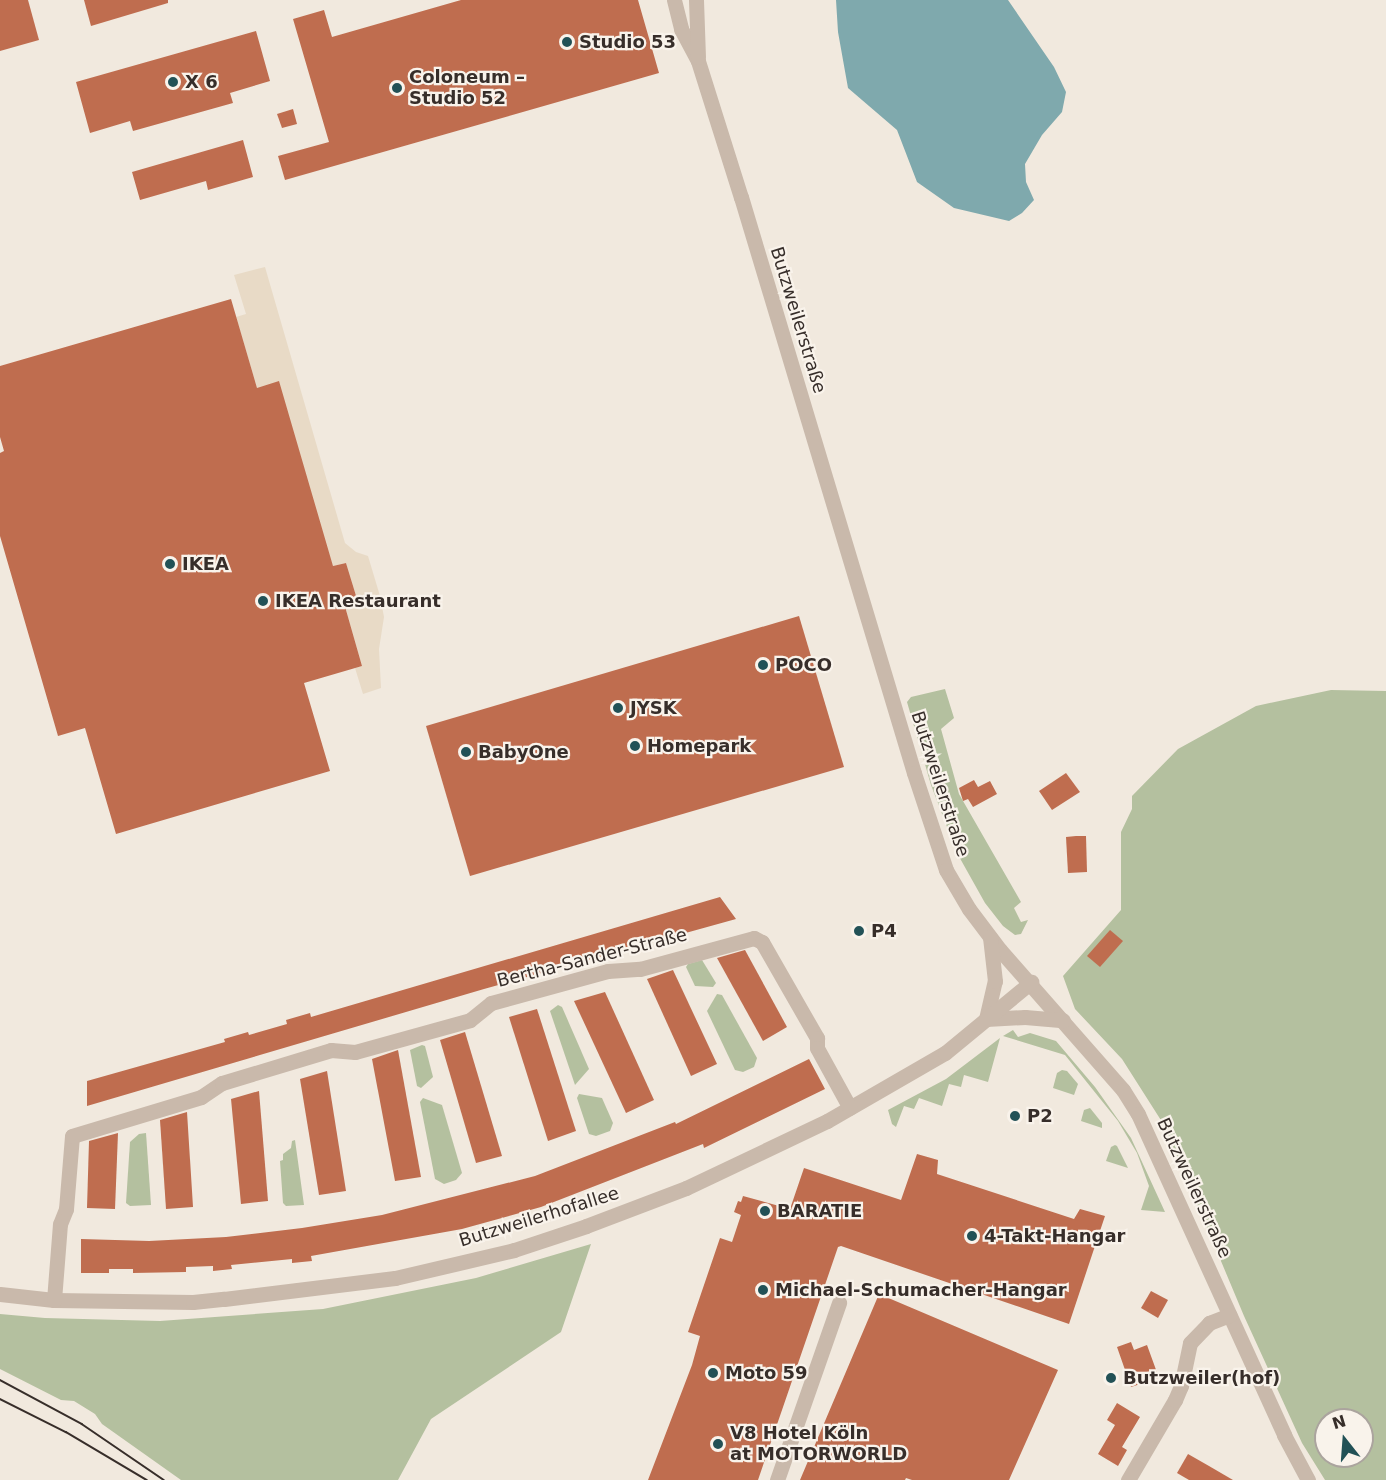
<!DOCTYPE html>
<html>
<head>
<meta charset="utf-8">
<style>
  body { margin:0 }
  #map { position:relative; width:1386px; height:1480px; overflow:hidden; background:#f1e9de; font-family:"DejaVu Sans",sans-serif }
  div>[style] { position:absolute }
  .green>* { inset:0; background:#b4c09f }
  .plaza>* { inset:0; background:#e8dac6 }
  .water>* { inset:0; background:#7fa9ad }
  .building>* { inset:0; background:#bf6d4f }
  .minor>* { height:15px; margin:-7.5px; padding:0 7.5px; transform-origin:7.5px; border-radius:7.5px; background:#c9b9ab }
  .tram>* { height:1.5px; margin:-0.75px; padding:0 0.75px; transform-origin:0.75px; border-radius:0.75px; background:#372e2a }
  .dots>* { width:16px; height:16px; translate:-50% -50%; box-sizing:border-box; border:3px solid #f9f3eb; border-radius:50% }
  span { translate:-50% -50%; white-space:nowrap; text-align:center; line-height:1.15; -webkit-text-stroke:4.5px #f9f3eb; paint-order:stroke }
  .poi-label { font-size:18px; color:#372e2a; font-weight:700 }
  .left { translate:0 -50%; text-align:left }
  .street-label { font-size:18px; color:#372e2a }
  .north { position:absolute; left:1314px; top:1408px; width:60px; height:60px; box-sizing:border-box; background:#f9f3eb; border:2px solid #aba49e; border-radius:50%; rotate:343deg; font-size:16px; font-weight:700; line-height:24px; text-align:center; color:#372e2a }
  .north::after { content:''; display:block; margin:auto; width:21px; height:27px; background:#225156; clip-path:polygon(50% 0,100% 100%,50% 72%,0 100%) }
</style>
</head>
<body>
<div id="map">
  <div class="green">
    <div style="clip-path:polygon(945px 689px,954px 718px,941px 729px,959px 794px,1021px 902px,1014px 908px,1021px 922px,1028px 920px,1021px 934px,1015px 935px,1003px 926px,985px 903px,957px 853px,931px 785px,907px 702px,911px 697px)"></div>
    <div style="clip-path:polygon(evenodd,1331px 690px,1386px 691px,1386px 1480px,1325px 1480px,1302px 1443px,1244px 1316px,1164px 1125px,1122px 1059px,1075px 1009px,1063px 976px,1121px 910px,1121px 832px,1132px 809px,1132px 796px,1178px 749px,1256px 706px,1331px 690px,1326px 1420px,1362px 1420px,1362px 1456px,1326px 1456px,1326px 1420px)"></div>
    <div style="clip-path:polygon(702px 960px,716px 983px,713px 987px,695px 986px,686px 967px,688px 964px)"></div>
    <div style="clip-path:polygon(717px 994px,722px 995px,757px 1058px,754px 1067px,743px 1072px,735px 1070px,707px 1011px)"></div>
    <div style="clip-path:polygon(558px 1005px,562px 1007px,589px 1069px,575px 1085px,550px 1011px)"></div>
    <div style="clip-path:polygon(1013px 1030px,1018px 1037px,1030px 1033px,1056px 1041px,1095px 1087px,1131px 1138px,1165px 1212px,1141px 1210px,1149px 1186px,1137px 1153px,1118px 1121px,1065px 1055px,1003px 1036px)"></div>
    <div style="clip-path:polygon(1000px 1038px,988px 1082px,964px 1075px,961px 1087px,949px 1084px,942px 1106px,919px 1098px,914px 1109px,904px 1106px,896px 1127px,892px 1124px,888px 1110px,946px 1079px)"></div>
    <div style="clip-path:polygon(422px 1045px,425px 1046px,433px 1077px,421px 1088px,417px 1086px,410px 1050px)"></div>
    <div style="clip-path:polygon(1062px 1070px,1067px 1071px,1078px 1084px,1074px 1095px,1053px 1088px,1057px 1073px)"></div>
    <div style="clip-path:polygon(579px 1094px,602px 1098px,613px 1123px,610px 1131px,596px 1136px,589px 1134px,577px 1098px)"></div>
    <div style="clip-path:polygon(423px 1098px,442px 1105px,462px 1173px,456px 1180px,444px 1184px,435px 1179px,420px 1102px)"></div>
    <div style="clip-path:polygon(1090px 1108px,1102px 1123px,1102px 1128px,1081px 1121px,1084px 1110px)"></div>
    <div style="clip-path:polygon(146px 1133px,151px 1205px,130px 1206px,126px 1203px,130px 1142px,139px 1134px)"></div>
    <div style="clip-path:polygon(295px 1140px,304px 1205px,286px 1206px,283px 1203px,280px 1161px,283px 1160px,283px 1154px,291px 1148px,292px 1141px)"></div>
    <div style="clip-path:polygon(1115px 1145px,1117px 1146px,1128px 1168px,1106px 1161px,1111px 1147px)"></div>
    <div style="clip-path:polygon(591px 1244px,561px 1332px,431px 1419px,398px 1480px,181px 1480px,102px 1424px,95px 1414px,74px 1401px,61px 1400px,0 1369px,0 1314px,45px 1318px,160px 1321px,323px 1309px,476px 1278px)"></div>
  </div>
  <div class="plaza">
    <div style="clip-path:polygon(265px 267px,345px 543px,356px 552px,368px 556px,380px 596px,384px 617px,379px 649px,381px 688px,363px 694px,355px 668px,362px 666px,344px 603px,357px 599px,346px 563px,333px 566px,257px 388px,236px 317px,246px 314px,234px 275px)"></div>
  </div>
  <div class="water">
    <div style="clip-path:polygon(836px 0,1008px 0,1054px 67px,1066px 92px,1062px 112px,1042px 135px,1025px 164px,1026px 182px,1034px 200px,1022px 213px,1009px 221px,954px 208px,917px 182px,897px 130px,848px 88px,838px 32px)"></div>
  </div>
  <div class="building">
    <div style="clip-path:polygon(0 0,28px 0,39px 40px,0 51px)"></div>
    <div style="clip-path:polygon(84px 0,168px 0,168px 3px,91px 26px)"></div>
    <div style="clip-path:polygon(461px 0,638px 0,659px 73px,285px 180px,278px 156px,329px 142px,293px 19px,324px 10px,332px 37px)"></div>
    <div style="clip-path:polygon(256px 31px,270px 81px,230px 93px,233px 103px,133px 131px,130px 121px,90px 133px,76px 82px)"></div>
    <div style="clip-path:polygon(293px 109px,297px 124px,282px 128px,277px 114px)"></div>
    <div style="clip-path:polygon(243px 140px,253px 177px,208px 190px,206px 181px,140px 200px,132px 172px)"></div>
    <div style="clip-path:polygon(231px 299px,257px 388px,279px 381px,333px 566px,346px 563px,357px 599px,344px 603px,362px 666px,304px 683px,330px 771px,116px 834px,85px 728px,58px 736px,0 536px,0 453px,4px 451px,0 437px,0 366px)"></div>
    <div style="clip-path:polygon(799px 616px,844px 767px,470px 876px,426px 726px)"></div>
    <div style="clip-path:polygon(1066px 773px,1080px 792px,1052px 810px,1039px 791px)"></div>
    <div style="clip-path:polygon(974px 780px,978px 787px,990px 781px,997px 794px,973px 807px,968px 799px,963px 801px,959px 788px)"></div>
    <div style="clip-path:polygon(1076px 836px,1086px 836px,1087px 872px,1068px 873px,1066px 837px)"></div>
    <div style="clip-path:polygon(720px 897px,736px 919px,484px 989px,87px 1106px,87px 1081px,225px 1042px,224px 1039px,248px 1032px,249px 1035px,287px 1024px,286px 1020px,310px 1013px,311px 1017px)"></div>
    <div style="clip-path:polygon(1110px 930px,1123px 941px,1100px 967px,1087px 956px)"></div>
    <div style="clip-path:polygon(745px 950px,787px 1027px,763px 1041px,717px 958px)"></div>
    <div style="clip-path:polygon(673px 970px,717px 1064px,691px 1076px,647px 979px)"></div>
    <div style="clip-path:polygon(605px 992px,654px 1100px,626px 1113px,574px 1001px)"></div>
    <div style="clip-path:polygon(537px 1009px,576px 1131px,548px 1141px,509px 1017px)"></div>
    <div style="clip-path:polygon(465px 1032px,502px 1156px,476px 1163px,440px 1040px)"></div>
    <div style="clip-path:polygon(398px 1050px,421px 1177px,395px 1181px,372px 1059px)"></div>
    <div style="clip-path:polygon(809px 1059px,825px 1089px,704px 1148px,703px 1144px,541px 1207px,462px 1229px,311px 1256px,312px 1261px,292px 1263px,292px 1259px,231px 1265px,232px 1269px,213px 1271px,213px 1266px,186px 1267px,186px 1272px,133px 1273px,133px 1269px,109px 1269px,109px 1273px,81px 1273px,81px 1239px,149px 1241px,226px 1237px,302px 1228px,382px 1215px,535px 1176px,675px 1122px,676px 1124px)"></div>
    <div style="clip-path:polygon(327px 1071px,346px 1191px,319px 1195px,300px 1079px)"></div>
    <div style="clip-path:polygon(259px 1091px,268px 1201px,241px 1204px,231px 1099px)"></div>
    <div style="clip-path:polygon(187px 1112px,193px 1207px,166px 1209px,160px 1120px)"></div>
    <div style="clip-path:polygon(118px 1133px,115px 1209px,87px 1208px,89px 1141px)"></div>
    <div style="clip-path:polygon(917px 1154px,938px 1160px,937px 1174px,1074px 1219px,1080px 1209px,1105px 1216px,1069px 1324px,841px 1246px,838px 1247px,758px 1480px,648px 1480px,692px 1365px,700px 1336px,688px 1332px,720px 1238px,732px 1242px,741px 1215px,734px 1212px,738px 1201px,741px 1202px,743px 1196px,790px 1209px,804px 1168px,901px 1200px)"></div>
    <div style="clip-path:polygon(1151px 1291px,1168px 1300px,1158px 1318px,1141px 1308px)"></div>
    <div style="clip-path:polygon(879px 1294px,1058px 1370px,1009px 1480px,912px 1480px,906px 1478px,905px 1480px,800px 1480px)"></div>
    <div style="clip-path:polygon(1131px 1342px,1134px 1350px,1147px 1345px,1159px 1378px,1131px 1387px,1117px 1347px)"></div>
    <div style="clip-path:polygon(1117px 1403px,1140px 1417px,1122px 1447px,1127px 1450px,1118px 1466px,1098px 1454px,1115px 1425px,1107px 1420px)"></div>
    <div style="clip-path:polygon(1188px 1454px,1209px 1466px,1233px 1480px,1189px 1480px,1177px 1473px)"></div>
  </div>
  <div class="minor">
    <div style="left:674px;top:0;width:30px;rotate:76deg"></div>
    <div style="left:681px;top:29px;width:36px;rotate:62deg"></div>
    <div style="left:698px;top:61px;width:143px;rotate:72.5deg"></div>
    <div style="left:741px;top:197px;width:601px;rotate:73.28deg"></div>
    <div style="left:914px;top:773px;width:102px;rotate:71.7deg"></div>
    <div style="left:946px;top:870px;width:45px;rotate:59.5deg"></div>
    <div style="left:969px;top:909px;width:51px;rotate:52.9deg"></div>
    <div style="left:1000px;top:950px;width:186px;rotate:48.7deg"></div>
    <div style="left:1123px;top:1090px;width:28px;rotate:58deg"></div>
    <div style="left:1138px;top:1114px;width:353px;rotate:65.5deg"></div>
    <div style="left:1284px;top:1435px;width:51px;rotate:61.9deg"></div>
    <div style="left:696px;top:0;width:57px;rotate:88deg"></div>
    <div style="left:986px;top:1019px;width:39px;rotate:-77deg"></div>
    <div style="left:995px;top:981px;width:44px;rotate:-96.5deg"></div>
    <div style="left:986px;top:1019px;width:39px;rotate:-3deg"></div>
    <div style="left:1025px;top:1017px;width:38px;rotate:5deg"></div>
    <div style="left:0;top:1294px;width:54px;rotate:6.3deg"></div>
    <div style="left:54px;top:1300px;width:139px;rotate:0.8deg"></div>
    <div style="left:193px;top:1302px;width:31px;rotate:-6deg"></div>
    <div style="left:224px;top:1299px;width:172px;rotate:-7deg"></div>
    <div style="left:395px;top:1278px;width:122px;rotate:-13.2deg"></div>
    <div style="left:514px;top:1250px;width:76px;rotate:-18.4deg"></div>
    <div style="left:586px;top:1226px;width:107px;rotate:-20.8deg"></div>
    <div style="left:686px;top:1188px;width:156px;rotate:-25.4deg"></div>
    <div style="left:827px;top:1121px;width:136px;rotate:-30deg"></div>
    <div style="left:945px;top:1053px;width:112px;rotate:-39.5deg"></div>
    <div style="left:54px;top:1300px;width:76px;rotate:-85.5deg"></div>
    <div style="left:60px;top:1224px;width:16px;rotate:-68deg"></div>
    <div style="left:66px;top:1209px;width:73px;rotate:-85.3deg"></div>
    <div style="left:72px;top:1136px;width:135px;rotate:-16.8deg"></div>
    <div style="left:201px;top:1097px;width:25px;rotate:-34deg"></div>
    <div style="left:222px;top:1083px;width:114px;rotate:-16.8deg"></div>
    <div style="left:331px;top:1050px;width:24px;rotate:5deg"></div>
    <div style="left:355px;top:1052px;width:119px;rotate:-15.5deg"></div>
    <div style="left:470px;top:1020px;width:27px;rotate:-39deg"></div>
    <div style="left:491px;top:1003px;width:121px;rotate:-15.3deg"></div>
    <div style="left:608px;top:971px;width:32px;rotate:-4deg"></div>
    <div style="left:640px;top:969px;width:118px;rotate:-15.2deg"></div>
    <div style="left:754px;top:938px;width:9px;rotate:27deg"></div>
    <div style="left:762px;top:942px;width:111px;rotate:60.2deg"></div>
    <div style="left:817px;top:1038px;width:10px;rotate:90deg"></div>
    <div style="left:817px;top:1048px;width:68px;rotate:61.2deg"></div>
    <div style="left:777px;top:1480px;width:188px;rotate:-70.7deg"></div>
    <div style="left:1128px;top:1480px;width:93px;rotate:-59.6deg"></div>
    <div style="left:1175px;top:1400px;width:15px;rotate:-67deg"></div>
    <div style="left:1181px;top:1386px;width:44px;rotate:-78.2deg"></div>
    <div style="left:1190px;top:1343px;width:28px;rotate:-46deg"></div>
    <div style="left:1209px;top:1323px;width:22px;rotate:-21deg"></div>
  </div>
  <div class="tram">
    <div style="left:0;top:1380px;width:93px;rotate:28.2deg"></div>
    <div style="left:82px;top:1424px;width:99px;rotate:34.3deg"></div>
    <div style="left:0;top:1399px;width:74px;rotate:26.6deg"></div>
    <div style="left:66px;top:1432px;width:94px;rotate:30.7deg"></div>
  </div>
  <div class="dots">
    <div style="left:567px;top:42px;background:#225156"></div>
    <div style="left:173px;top:82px;background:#225156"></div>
    <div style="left:397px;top:88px;background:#225156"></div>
    <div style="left:170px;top:564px;background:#225156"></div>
    <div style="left:263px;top:601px;background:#225156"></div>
    <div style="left:763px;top:665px;background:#225156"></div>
    <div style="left:618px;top:708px;background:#225156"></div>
    <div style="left:635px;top:746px;background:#225156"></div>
    <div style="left:466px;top:752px;background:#225156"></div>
    <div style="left:859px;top:931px;background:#225156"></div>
    <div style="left:1015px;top:1116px;background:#225156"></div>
    <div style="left:765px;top:1211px;background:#225156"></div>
    <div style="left:972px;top:1236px;background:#225156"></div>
    <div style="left:763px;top:1290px;background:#225156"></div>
    <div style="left:713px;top:1373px;background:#225156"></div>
    <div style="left:1111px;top:1378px;background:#225156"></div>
    <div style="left:718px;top:1444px;background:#225156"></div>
  </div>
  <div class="poi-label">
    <span class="left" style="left:579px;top:42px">Studio 53</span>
    <span class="left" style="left:409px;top:88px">Coloneum –<br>Studio 52</span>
    <span class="left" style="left:185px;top:82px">X 6</span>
    <span class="left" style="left:182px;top:564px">IKEA</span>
    <span class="left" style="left:275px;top:601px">IKEA Restaurant</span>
    <span class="left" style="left:775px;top:665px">POCO</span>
    <span class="left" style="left:630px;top:708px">JYSK</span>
    <span class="left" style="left:647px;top:746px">Homepark</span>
    <span class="left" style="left:478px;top:752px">BabyOne</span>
    <span class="left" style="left:871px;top:931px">P4</span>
    <span class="left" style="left:1027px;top:1116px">P2</span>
    <span class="left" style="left:777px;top:1211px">BARATIE</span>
    <span class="left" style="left:984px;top:1236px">4-Takt-Hangar</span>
    <span class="left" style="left:775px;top:1290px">Michael-Schumacher-Hangar</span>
    <span class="left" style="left:725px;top:1373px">Moto 59</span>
    <span class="left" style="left:1123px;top:1378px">Butzweiler(hof)</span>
    <span class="left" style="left:730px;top:1444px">V8 Hotel Köln<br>at MOTORWORLD</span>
  </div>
  <div class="street-label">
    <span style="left:798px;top:320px;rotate:73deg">Butzweilerstraße</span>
    <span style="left:940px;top:784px;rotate:72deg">Butzweilerstraße</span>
    <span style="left:592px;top:958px;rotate:-14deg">Bertha-Sander-Straße</span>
    <span style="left:1194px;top:1188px;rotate:65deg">Butzweilerstraße</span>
    <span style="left:539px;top:1217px;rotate:-17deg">Butzweilerhofallee</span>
  </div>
  <div class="north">N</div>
</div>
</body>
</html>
